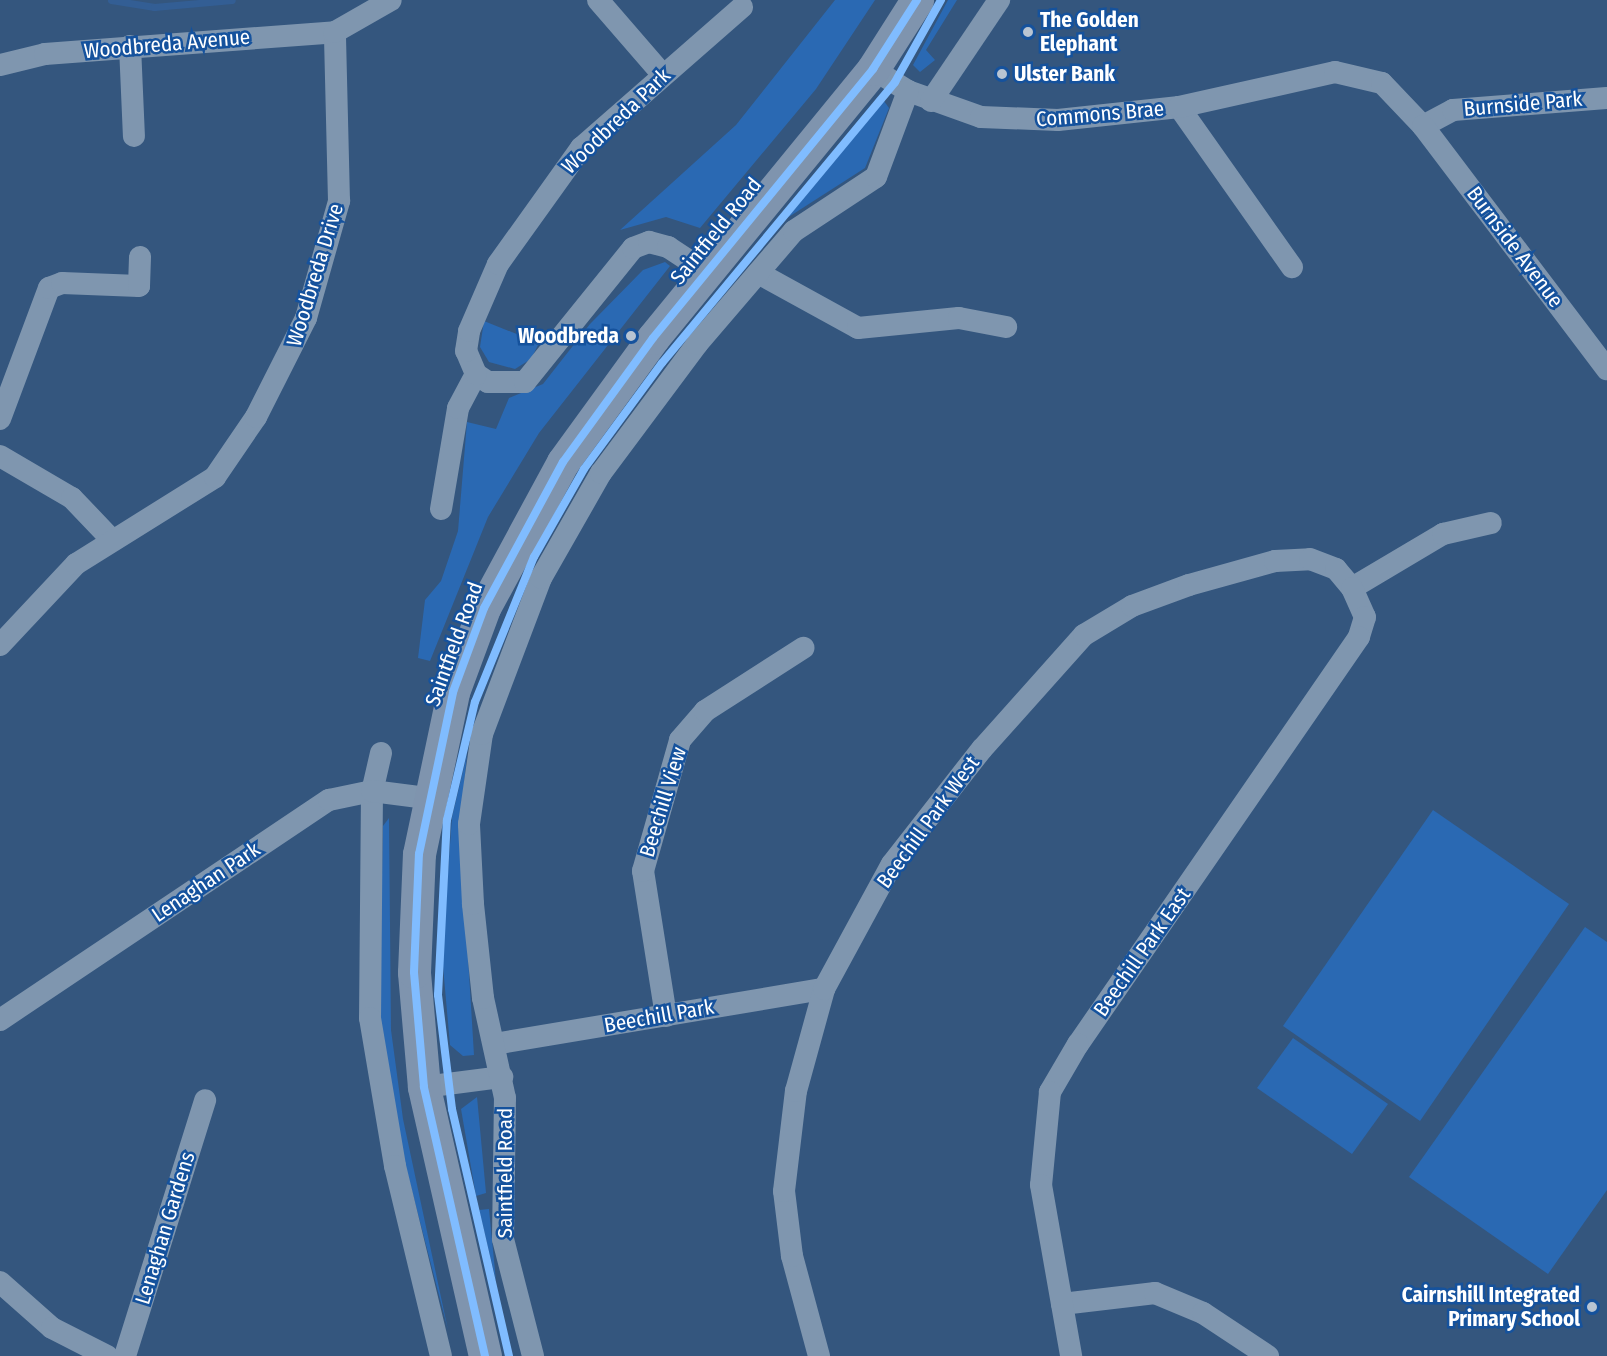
<!DOCTYPE html>
<html>
<head>
<meta charset="utf-8">
<style>
  body { margin:0 }
  #map { position:relative; width:1607px; height:1356px; overflow:hidden; background:#34567e; font-family:"Fira Sans Condensed",sans-serif }
  div>[style] { position:absolute }
  .green>* { inset:0; background:#2a69b3 }
  .stream>* { height:7px; margin:-3.5px; padding:0 3.5px; transform-origin:3.5px; border-radius:3.5px; background:#335e94 }
  .street>* { height:22px; margin:-11px; padding:0 11px; transform-origin:11px; border-radius:11px; background:#7f96af }
  .highway>* { height:33px; margin:-16.5px; padding:0 16.5px; transform-origin:16.5px; border-radius:16.5px; background:#7f94ae }
  .cycleway>* { height:8px; margin:-4px; padding:0 4px; transform-origin:4px; border-radius:4px; background:#80bcff }
  .dots>* { width:16px; height:16px; translate:-50% -50%; box-sizing:border-box; border:3px solid #15529d; border-radius:50% }
  span { translate:-50% -50%; white-space:nowrap; text-align:center; line-height:1.15; -webkit-text-stroke:5px #15529d; paint-order:stroke }
  .poi-label { font-size:21px; color:#fff; font-weight:700 }
  .left { translate:0 -50%; text-align:left }
  .right { translate:-100% -50%; text-align:right }
  .street-label { font-size:21px; color:#fff }
</style>
</head>
<body>
<div id="map">
  <div class="green">
    <div style="clip-path:polygon(835px 0,875px 0,816px 89px,700px 228px,666px 217px,620px 230px,736px 125px)"></div>
    <div style="clip-path:polygon(948px 0,957px 0,926px 50px,935px 60px,920px 72px,913px 65px)"></div>
    <div style="clip-path:polygon(884px 101px,889px 108px,865px 168px,787px 218px)"></div>
    <div style="clip-path:polygon(665px 262px,670px 266px,539px 433px,488px 517px,430px 661px,418px 658px,425px 600px,441px 581px,458px 531px,467px 422px,496px 429px,509px 398px,543px 384px,590px 324px,643px 270px)"></div>
    <div style="clip-path:polygon(484px 321px,539px 343px,531px 359px,515px 369px,489px 362px,480px 347px)"></div>
    <div style="clip-path:polygon(467px 754px,460px 826px,474px 1055px,463px 1056px,450px 1045px,442px 955px,452px 817px)"></div>
    <div style="clip-path:polygon(1433px 810px,1569px 904px,1420px 1121px,1283px 1026px)"></div>
    <div style="clip-path:polygon(389px 818px,391px 1030px,403px 1119px,448px 1330px,404px 1160px,379px 1022px,383px 826px)"></div>
    <div style="clip-path:polygon(1585px 927px,1607px 942px,1607px 1190px,1548px 1274px,1409px 1177px)"></div>
    <div style="clip-path:polygon(1293px 1038px,1388px 1104px,1352px 1154px,1257px 1088px)"></div>
    <div style="clip-path:polygon(477px 1097px,486px 1193px,476px 1196px,461px 1109px)"></div>
    <div style="clip-path:polygon(489px 1209px,496px 1281px,479px 1210px)"></div>
  </div>
  <div class="stream">
    <div style="left:111px;top:0;width:44px;rotate:9.2deg"></div>
    <div style="left:154px;top:7px;width:78px;rotate:-5.1deg"></div>
  </div>
  <div class="street">
    <div style="left:598px;top:0;width:99px;rotate:49.1deg"></div>
    <div style="left:130px;top:46px;width:90px;rotate:87.5deg"></div>
    <div style="left:0;top:65px;width:46px;rotate:-13.7deg"></div>
    <div style="left:45px;top:54px;width:291px;rotate:-4.3deg"></div>
    <div style="left:873px;top:69px;width:41px;rotate:32.2deg"></div>
    <div style="left:908px;top:91px;width:77px;rotate:19.6deg"></div>
    <div style="left:981px;top:117px;width:77px;rotate:2.2deg"></div>
    <div style="left:1058px;top:120px;width:122px;rotate:-6.1deg"></div>
    <div style="left:1179px;top:107px;width:196px;rotate:54.8deg"></div>
    <div style="left:931px;top:101px;width:122px;rotate:-56deg"></div>
    <div style="left:1179px;top:107px;width:160px;rotate:-12.6deg"></div>
    <div style="left:1335px;top:72px;width:48px;rotate:13.2deg"></div>
    <div style="left:1382px;top:83px;width:59px;rotate:46.4deg"></div>
    <div style="left:1423px;top:126px;width:34px;rotate:-28deg"></div>
    <div style="left:1453px;top:110px;width:154px;rotate:-4.5deg"></div>
    <div style="left:1423px;top:126px;width:305px;rotate:52.9deg"></div>
    <div style="left:758px;top:273px;width:114px;rotate:28.8deg"></div>
    <div style="left:858px;top:328px;width:101px;rotate:-5.7deg"></div>
    <div style="left:959px;top:318px;width:48px;rotate:10.8deg"></div>
    <div style="left:476px;top:374px;width:14px;rotate:34deg"></div>
    <div style="left:488px;top:382px;width:37px"></div>
    <div style="left:525px;top:382px;width:172px;rotate:-51.1deg"></div>
    <div style="left:633px;top:248px;width:17px;rotate:-21deg"></div>
    <div style="left:649px;top:242px;width:20px;rotate:15deg"></div>
    <div style="left:668px;top:247px;width:45px;rotate:33.3deg"></div>
    <div style="left:0;top:419px;width:140px;rotate:-69.5deg"></div>
    <div style="left:49px;top:288px;width:14px;rotate:-21deg"></div>
    <div style="left:62px;top:283px;width:77px;rotate:2.2deg"></div>
    <div style="left:139px;top:286px;width:29px;rotate:-88deg"></div>
    <div style="left:0;top:456px;width:83px;rotate:30.3deg"></div>
    <div style="left:72px;top:498px;width:58px;rotate:46.4deg"></div>
    <div style="left:441px;top:509px;width:102px;rotate:-80.4deg"></div>
    <div style="left:458px;top:408px;width:38px;rotate:-62deg"></div>
    <div style="left:476px;top:374px;width:25px;rotate:-113deg"></div>
    <div style="left:466px;top:351px;width:20px;rotate:-81deg"></div>
    <div style="left:469px;top:331px;width:73px;rotate:-66.6deg"></div>
    <div style="left:498px;top:264px;width:143px;rotate:-54.4deg"></div>
    <div style="left:581px;top:148px;width:214px;rotate:-41.2deg"></div>
    <div style="left:1352px;top:588px;width:106px;rotate:-30.7deg"></div>
    <div style="left:1443px;top:534px;width:49px;rotate:-12.9deg"></div>
    <div style="left:0;top:645px;width:111px;rotate:-46.8deg"></div>
    <div style="left:76px;top:564px;width:164px;rotate:-32deg"></div>
    <div style="left:215px;top:477px;width:73px;rotate:-55.7deg"></div>
    <div style="left:256px;top:417px;width:111px;rotate:-63.2deg"></div>
    <div style="left:306px;top:318px;width:122px;rotate:-74.2deg"></div>
    <div style="left:339px;top:201px;width:169px;rotate:-91.4deg"></div>
    <div style="left:335px;top:32px;width:64px;rotate:-29.7deg"></div>
    <div style="left:381px;top:753px;width:39px;rotate:103deg"></div>
    <div style="left:372px;top:791px;width:227px;rotate:90.5deg"></div>
    <div style="left:370px;top:1018px;width:150px;rotate:80.4deg"></div>
    <div style="left:395px;top:1166px;width:195px;rotate:76.4deg"></div>
    <div style="left:666px;top:1016px;width:147px;rotate:-99deg"></div>
    <div style="left:643px;top:871px;width:136px;rotate:-74.2deg"></div>
    <div style="left:680px;top:740px;width:38px;rotate:-49deg"></div>
    <div style="left:705px;top:711px;width:117px;rotate:-32.7deg"></div>
    <div style="left:0;top:1020px;width:396px;rotate:-33.8deg"></div>
    <div style="left:329px;top:800px;width:44px;rotate:-11.8deg"></div>
    <div style="left:372px;top:791px;width:55px;rotate:7.3deg"></div>
    <div style="left:494px;top:1044px;width:335px;rotate:-9.5deg"></div>
    <div style="left:424px;top:1087px;width:79px;rotate:-7.3deg"></div>
    <div style="left:0;top:1282px;width:69px;rotate:41.5deg"></div>
    <div style="left:52px;top:1328px;width:62px;rotate:27deg"></div>
    <div style="left:1062px;top:1304px;width:94px;rotate:-6.7deg"></div>
    <div style="left:1155px;top:1293px;width:52px;rotate:22.6deg"></div>
    <div style="left:1203px;top:1313px;width:78px;rotate:33.5deg"></div>
    <div style="left:125px;top:1356px;width:268px;rotate:-72.6deg"></div>
    <div style="left:533px;top:1356px;width:121px;rotate:-104.4deg"></div>
    <div style="left:503px;top:1239px;width:141px;rotate:-89.2deg"></div>
    <div style="left:505px;top:1098px;width:102px;rotate:-102.4deg"></div>
    <div style="left:483px;top:998px;width:95px;rotate:-96.1deg"></div>
    <div style="left:473px;top:904px;width:80px;rotate:-92.9deg"></div>
    <div style="left:469px;top:824px;width:91px;rotate:-81.8deg"></div>
    <div style="left:482px;top:734px;width:167px;rotate:-69.3deg"></div>
    <div style="left:541px;top:578px;width:121px;rotate:-60.3deg"></div>
    <div style="left:601px;top:473px;width:161px;rotate:-53.3deg"></div>
    <div style="left:697px;top:344px;width:149px;rotate:-49.4deg"></div>
    <div style="left:794px;top:231px;width:98px;rotate:-33.4deg"></div>
    <div style="left:876px;top:177px;width:92px;rotate:-69.6deg"></div>
    <div style="left:819px;top:1356px;width:104px;rotate:-105.1deg"></div>
    <div style="left:792px;top:1256px;width:65px;rotate:-97deg"></div>
    <div style="left:784px;top:1191px;width:101px;rotate:-83.2deg"></div>
    <div style="left:796px;top:1091px;width:106px;rotate:-74.6deg"></div>
    <div style="left:824px;top:989px;width:142px;rotate:-61.5deg"></div>
    <div style="left:892px;top:864px;width:146px;rotate:-52deg"></div>
    <div style="left:982px;top:749px;width:153px;rotate:-48.2deg"></div>
    <div style="left:1084px;top:635px;width:56px;rotate:-31.1deg"></div>
    <div style="left:1132px;top:606px;width:61px;rotate:-20.2deg"></div>
    <div style="left:1189px;top:585px;width:89px;rotate:-15.6deg"></div>
    <div style="left:1275px;top:561px;width:35px;rotate:-3deg"></div>
    <div style="left:1310px;top:559px;width:28px;rotate:21deg"></div>
    <div style="left:1336px;top:569px;width:25px;rotate:50deg"></div>
    <div style="left:1352px;top:588px;width:32px;rotate:66deg"></div>
    <div style="left:1365px;top:617px;width:21px;rotate:107deg"></div>
    <div style="left:1359px;top:637px;width:495px;rotate:124.6deg"></div>
    <div style="left:1078px;top:1044px;width:56px;rotate:120.3deg"></div>
    <div style="left:1050px;top:1092px;width:93px;rotate:95.5deg"></div>
    <div style="left:1041px;top:1185px;width:174px;rotate:80deg"></div>
  </div>
  <div class="highway">
    <div style="left:485px;top:1356px;width:276px;rotate:-102.8deg"></div>
    <div style="left:424px;top:1087px;width:115px;rotate:-95deg"></div>
    <div style="left:414px;top:972px;width:118px;rotate:-87.6deg"></div>
    <div style="left:419px;top:854px;width:166px;rotate:-78.1deg"></div>
    <div style="left:453px;top:692px;width:90px;rotate:-69.7deg"></div>
    <div style="left:484px;top:608px;width:166px;rotate:-61.6deg"></div>
    <div style="left:563px;top:462px;width:153px;rotate:-54deg"></div>
    <div style="left:653px;top:338px;width:348px;rotate:-50.7deg"></div>
    <div style="left:873px;top:69px;width:82px;rotate:-57.5deg"></div>
  </div>
  <div class="cycleway">
    <div style="left:485px;top:1356px;width:276px;rotate:-102.8deg"></div>
    <div style="left:424px;top:1087px;width:115px;rotate:-95deg"></div>
    <div style="left:414px;top:972px;width:118px;rotate:-87.6deg"></div>
    <div style="left:419px;top:854px;width:166px;rotate:-78.1deg"></div>
    <div style="left:453px;top:692px;width:90px;rotate:-69.7deg"></div>
    <div style="left:484px;top:608px;width:166px;rotate:-61.6deg"></div>
    <div style="left:563px;top:462px;width:153px;rotate:-54deg"></div>
    <div style="left:653px;top:338px;width:348px;rotate:-50.7deg"></div>
    <div style="left:873px;top:69px;width:82px;rotate:-57.5deg"></div>
    <div style="left:509px;top:1356px;width:253px;rotate:-103deg"></div>
    <div style="left:452px;top:1109px;width:115px;rotate:-97deg"></div>
    <div style="left:438px;top:995px;width:175px;rotate:-87.1deg"></div>
    <div style="left:447px;top:820px;width:121px;rotate:-76.7deg"></div>
    <div style="left:475px;top:702px;width:157px;rotate:-67.9deg"></div>
    <div style="left:534px;top:557px;width:101px;rotate:-60.4deg"></div>
    <div style="left:584px;top:469px;width:132px;rotate:-53.7deg"></div>
    <div style="left:662px;top:363px;width:365px;rotate:-50.3deg"></div>
    <div style="left:895px;top:82px;width:94px;rotate:-60.7deg"></div>
  </div>
  <div class="dots">
    <div style="left:1028px;top:32px;background:#b8c4d2"></div>
    <div style="left:1002px;top:74px;background:#b8c4d2"></div>
    <div style="left:631px;top:336px;background:#b8c4d2"></div>
    <div style="left:1592px;top:1307px;background:#b8c4d2"></div>
  </div>
  <div class="poi-label">
    <span class="left" style="left:1040px;top:32px">The Golden<br>Elephant</span>
    <span class="left" style="left:1014px;top:74px">Ulster Bank</span>
    <span class="right" style="left:619px;top:336px">Woodbreda</span>
    <span class="right" style="left:1580px;top:1307px">Cairnshill Integrated<br>Primary School</span>
  </div>
  <div class="street-label">
    <span style="left:167px;top:44px;rotate:-5deg">Woodbreda Avenue</span>
    <span style="left:1523px;top:104px;rotate:-5deg">Burnside Park</span>
    <span style="left:1100px;top:114px;rotate:-5deg">Commons Brae</span>
    <span style="left:616px;top:121px;rotate:-44deg">Woodbreda Park</span>
    <span style="left:716px;top:231px;rotate:-51deg">Saintfield Road</span>
    <span style="left:1515px;top:247px;rotate:53deg">Burnside Avenue</span>
    <span style="left:315px;top:275px;rotate:-73deg">Woodbreda Drive</span>
    <span style="left:454px;top:644px;rotate:-70deg">Saintfield Road</span>
    <span style="left:663px;top:802px;rotate:-73deg">Beechill View</span>
    <span style="left:928px;top:822px;rotate:-54deg">Beechill Park West</span>
    <span style="left:206px;top:882px;rotate:-34deg">Lenaghan Park</span>
    <span style="left:1142px;top:952px;rotate:-55deg">Beechill Park East</span>
    <span style="left:659px;top:1016px;rotate:-10deg">Beechill Park</span>
    <span style="left:505px;top:1173px;rotate:-90deg">Saintfield Road</span>
    <span style="left:165px;top:1228px;rotate:-73deg">Lenaghan Gardens</span>
  </div>
</div>
</body>
</html>
